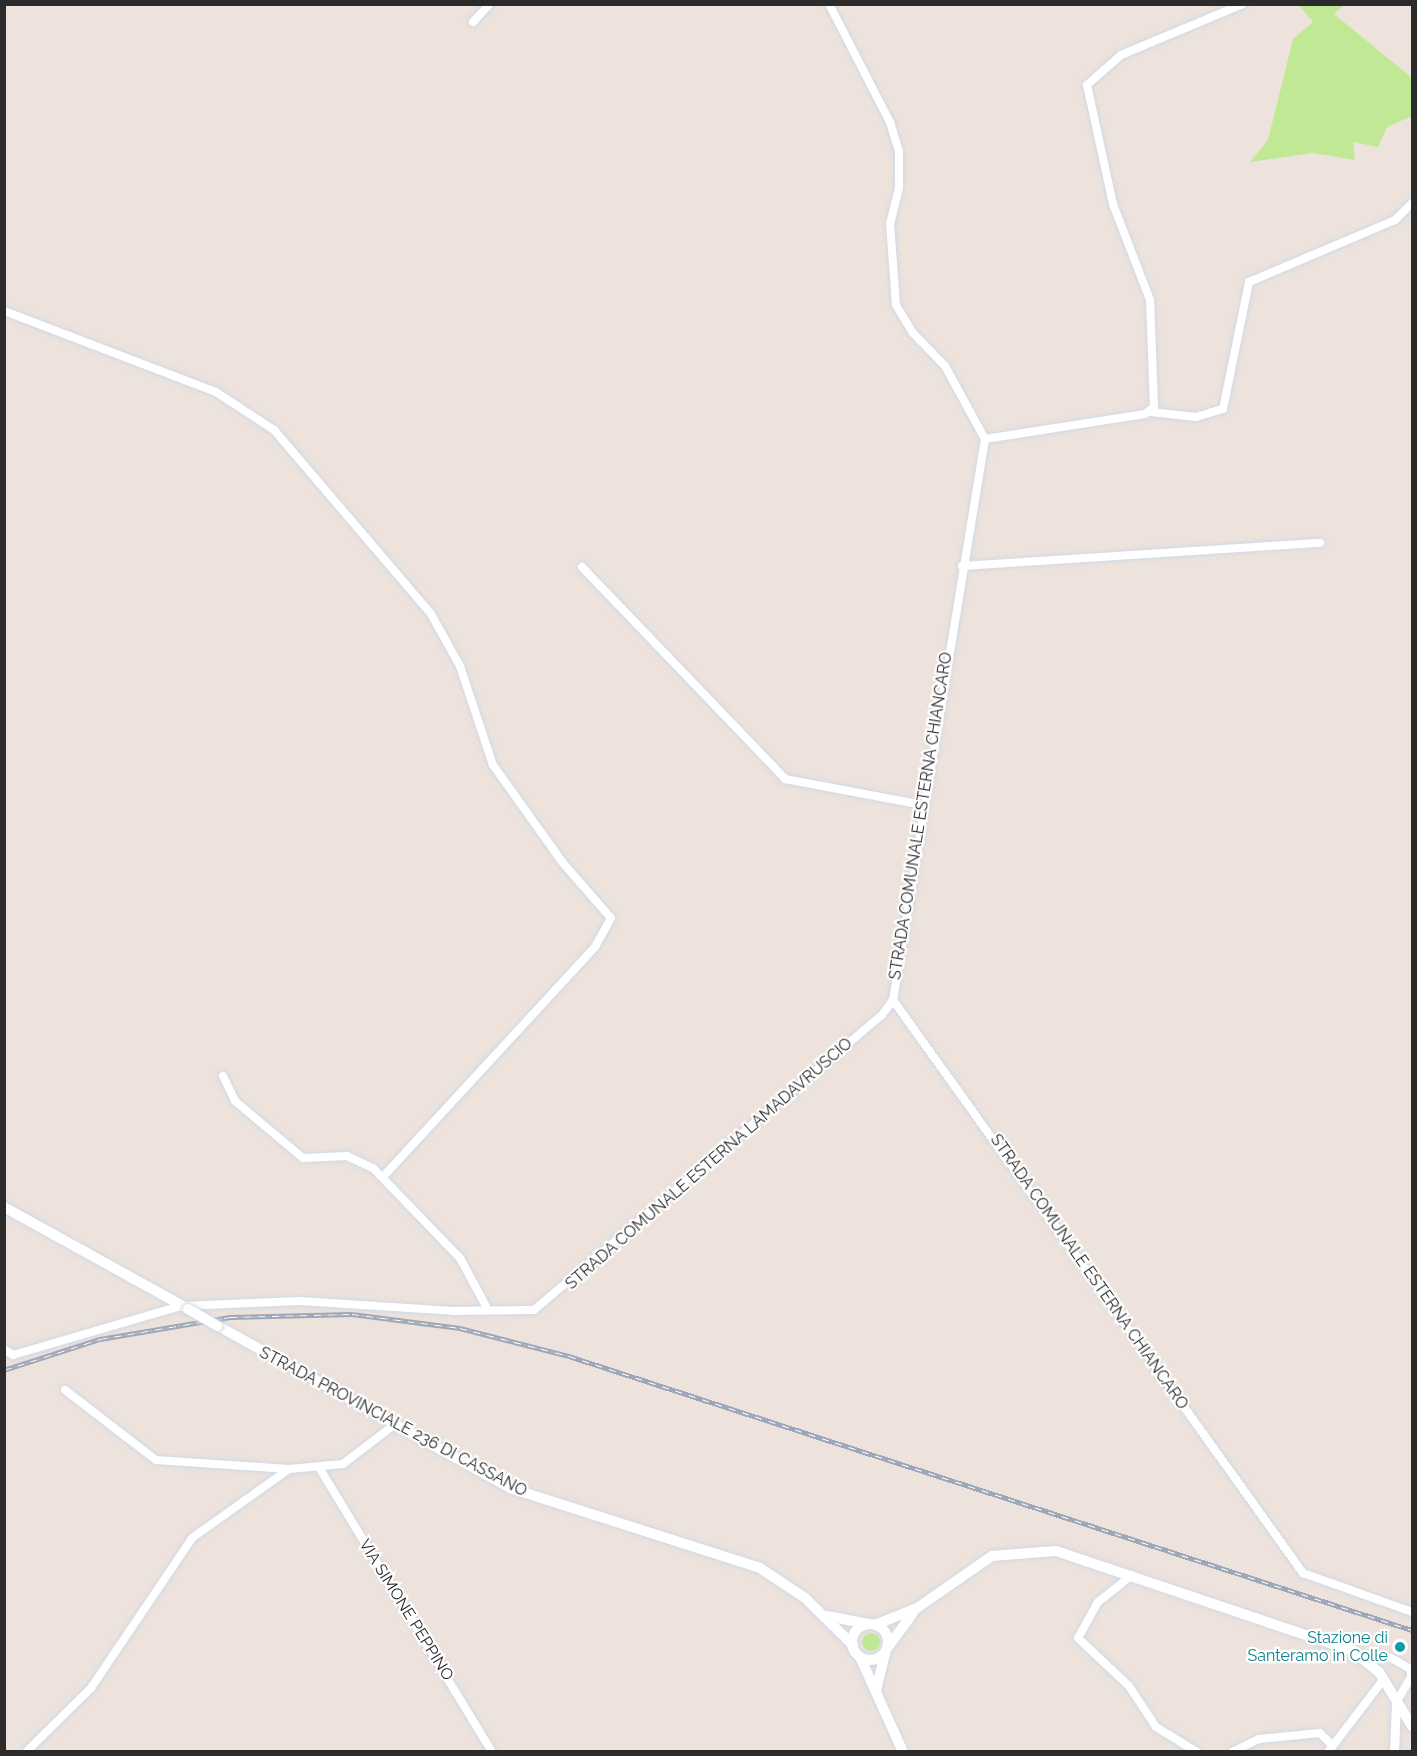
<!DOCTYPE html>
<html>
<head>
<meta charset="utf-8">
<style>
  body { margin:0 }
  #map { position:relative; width:1417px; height:1756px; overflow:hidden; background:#eee3dc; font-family:Raleway,sans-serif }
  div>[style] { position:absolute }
  .green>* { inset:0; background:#c1e895 }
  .round { border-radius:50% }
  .roads { filter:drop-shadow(0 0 2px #d1d9e5) drop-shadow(0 0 2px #d1d9e5) }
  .minor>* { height:8px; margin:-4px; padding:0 4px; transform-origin:4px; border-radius:4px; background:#fff }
  .tertiary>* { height:9px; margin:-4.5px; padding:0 4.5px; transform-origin:4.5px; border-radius:4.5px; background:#fff }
  .secondary>* { height:10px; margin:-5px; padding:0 5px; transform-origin:5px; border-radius:5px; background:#fff }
  .secondary>.ring { margin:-5px; padding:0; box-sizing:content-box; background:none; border:10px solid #fff; border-radius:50% }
  .rail>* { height:4.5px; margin-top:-2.25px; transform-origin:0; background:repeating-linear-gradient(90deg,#fff 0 7px,#9ea7b7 0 14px); box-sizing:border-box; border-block:2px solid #9ea7b7 }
  .bridges { filter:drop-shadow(0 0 2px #d1d9e5) drop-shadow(0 0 2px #d1d9e5) }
  .secondary-bridge>* { height:10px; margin:-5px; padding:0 5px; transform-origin:5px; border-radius:5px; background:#fff }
  .dots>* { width:16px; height:16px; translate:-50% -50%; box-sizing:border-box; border:3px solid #fff; border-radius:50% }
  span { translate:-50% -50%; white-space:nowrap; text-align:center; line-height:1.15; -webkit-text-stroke:4.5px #fff; paint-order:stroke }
  .street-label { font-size:16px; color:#2b2b2b }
  .culture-label { font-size:16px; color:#0d838f }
  .right { translate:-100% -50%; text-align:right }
  .frame { position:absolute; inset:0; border:6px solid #2b2b2b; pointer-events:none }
</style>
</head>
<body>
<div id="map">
  <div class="green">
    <div style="clip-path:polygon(1299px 5px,1344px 5px,1334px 14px,1412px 78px,1412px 116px,1387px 127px,1378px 147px,1353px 142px,1355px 160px,1313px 153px,1250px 162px,1268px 140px,1293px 39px,1313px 22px)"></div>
    <div class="round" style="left:862px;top:1633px;width:18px;height:18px"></div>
  </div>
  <div class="roads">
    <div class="minor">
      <div style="left:829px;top:4px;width:133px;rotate:62.7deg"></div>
      <div style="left:890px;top:122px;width:31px;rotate:73deg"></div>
      <div style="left:899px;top:152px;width:36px;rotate:90deg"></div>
      <div style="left:899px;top:188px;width:36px;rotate:104deg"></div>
      <div style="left:890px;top:223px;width:82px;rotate:85.8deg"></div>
      <div style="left:896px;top:305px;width:33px;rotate:59deg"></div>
      <div style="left:913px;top:333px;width:46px;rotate:45.9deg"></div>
      <div style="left:945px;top:366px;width:83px;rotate:61.3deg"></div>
      <div style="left:985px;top:439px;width:568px;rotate:99.31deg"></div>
      <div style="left:893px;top:1000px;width:705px;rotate:54.42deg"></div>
      <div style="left:1303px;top:1573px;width:116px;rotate:19.7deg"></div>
      <div style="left:473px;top:22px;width:25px;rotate:-47deg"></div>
      <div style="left:4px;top:311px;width:227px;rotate:20.9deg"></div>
      <div style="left:216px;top:392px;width:69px;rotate:33.2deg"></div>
      <div style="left:274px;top:430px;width:242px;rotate:49.5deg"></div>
      <div style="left:431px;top:614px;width:60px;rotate:60.9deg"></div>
      <div style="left:460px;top:666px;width:104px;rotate:71.6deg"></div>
      <div style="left:493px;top:765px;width:120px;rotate:54.5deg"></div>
      <div style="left:563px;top:863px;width:73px;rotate:48.9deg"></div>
      <div style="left:611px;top:918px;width:33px;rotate:119deg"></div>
      <div style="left:595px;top:947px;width:313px;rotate:132.7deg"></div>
      <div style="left:1151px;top:412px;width:45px;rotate:6.3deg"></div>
      <div style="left:1196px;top:417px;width:28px;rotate:-17deg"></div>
      <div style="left:1223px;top:409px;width:130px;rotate:-78.4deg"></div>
      <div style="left:1249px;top:282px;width:159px;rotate:-23deg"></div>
      <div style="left:1395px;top:220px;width:24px;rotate:-45deg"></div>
      <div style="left:985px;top:439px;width:162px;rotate:-8.9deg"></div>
      <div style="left:1145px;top:414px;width:11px;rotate:-38deg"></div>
      <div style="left:1154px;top:407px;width:107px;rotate:-92.1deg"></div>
      <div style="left:1150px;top:300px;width:103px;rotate:-111.1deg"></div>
      <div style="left:1113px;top:204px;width:122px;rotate:-102.3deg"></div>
      <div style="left:1087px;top:85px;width:45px;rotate:-41.4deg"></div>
      <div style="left:1121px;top:55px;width:132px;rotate:-22.7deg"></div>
      <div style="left:962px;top:566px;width:359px;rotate:-3.7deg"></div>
      <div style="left:582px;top:567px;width:294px;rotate:46.2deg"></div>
      <div style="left:785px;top:779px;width:139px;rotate:10.7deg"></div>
      <div style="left:223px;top:1076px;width:28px;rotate:64deg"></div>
      <div style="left:235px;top:1101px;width:89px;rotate:40deg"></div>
      <div style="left:303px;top:1158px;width:44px;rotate:-2.6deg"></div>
      <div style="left:347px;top:1156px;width:29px;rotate:25deg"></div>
      <div style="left:373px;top:1168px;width:125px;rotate:46deg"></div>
      <div style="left:460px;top:1258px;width:59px;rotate:61.7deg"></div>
      <div style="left:4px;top:1349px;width:11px;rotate:34deg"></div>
      <div style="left:13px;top:1355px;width:175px;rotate:-16.3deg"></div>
      <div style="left:181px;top:1306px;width:119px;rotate:-2.4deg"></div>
      <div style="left:300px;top:1301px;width:153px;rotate:3.7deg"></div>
      <div style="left:453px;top:1311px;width:81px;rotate:-0.7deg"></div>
      <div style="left:534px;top:1310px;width:456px;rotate:-40.3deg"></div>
      <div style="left:882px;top:1015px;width:19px;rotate:-54deg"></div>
      <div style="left:65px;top:1390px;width:115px;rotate:37.6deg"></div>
      <div style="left:156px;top:1460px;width:133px;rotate:3.9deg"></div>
      <div style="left:320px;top:1469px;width:331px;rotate:58.7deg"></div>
      <div style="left:1132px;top:1575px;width:43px;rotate:141.5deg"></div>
      <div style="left:1098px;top:1602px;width:41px;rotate:119.1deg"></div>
      <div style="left:1078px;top:1638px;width:70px;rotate:43.3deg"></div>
      <div style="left:1129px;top:1686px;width:49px;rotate:56.6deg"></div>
      <div style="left:1156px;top:1727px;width:48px;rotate:31.4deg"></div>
      <div style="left:1391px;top:1658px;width:23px;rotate:29deg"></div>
      <div style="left:1411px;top:1669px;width:8px;rotate:90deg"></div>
      <div style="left:1411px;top:1677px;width:30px;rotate:120deg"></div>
      <div style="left:26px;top:1752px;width:91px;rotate:-44.6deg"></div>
      <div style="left:91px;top:1688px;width:181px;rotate:-56deg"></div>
      <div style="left:192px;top:1538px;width:119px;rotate:-35.4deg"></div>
      <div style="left:289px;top:1469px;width:54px;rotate:-5.3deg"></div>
      <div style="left:343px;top:1464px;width:64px;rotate:-37.4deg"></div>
      <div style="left:1232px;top:1752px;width:30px;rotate:-26deg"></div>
      <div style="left:1259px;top:1739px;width:61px;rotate:-5.6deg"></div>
      <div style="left:1320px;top:1733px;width:18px;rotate:45deg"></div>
      <div style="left:1328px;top:1752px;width:91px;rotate:-52.6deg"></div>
    </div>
    <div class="tertiary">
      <div style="left:1394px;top:1752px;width:49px;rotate:-87.7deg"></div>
    </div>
    <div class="secondary">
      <div style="left:4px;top:1207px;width:210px;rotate:29deg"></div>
      <div style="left:218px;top:1326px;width:334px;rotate:29deg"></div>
      <div style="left:510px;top:1488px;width:262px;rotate:17.7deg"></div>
      <div style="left:760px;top:1568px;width:54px;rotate:33.7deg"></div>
      <div style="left:805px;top:1598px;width:67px;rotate:44.4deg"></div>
      <div style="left:827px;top:1616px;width:42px;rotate:11deg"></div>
      <div class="ring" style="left:852px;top:1624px;width:26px;height:26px"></div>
      <div style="left:875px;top:1625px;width:45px;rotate:-22deg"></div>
      <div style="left:917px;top:1608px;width:91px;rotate:-34.7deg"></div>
      <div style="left:992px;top:1556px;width:64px;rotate:-4.5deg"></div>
      <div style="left:1056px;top:1551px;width:313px;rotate:18.6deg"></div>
      <div style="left:1353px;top:1651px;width:33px;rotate:39deg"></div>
      <div style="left:1379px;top:1672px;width:63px;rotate:58.6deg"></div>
      <div style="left:888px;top:1647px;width:42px;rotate:-53.7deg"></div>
      <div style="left:860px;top:1657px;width:104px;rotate:65.6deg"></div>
      <div style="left:876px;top:1690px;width:38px;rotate:-76deg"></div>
    </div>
  </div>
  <div class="rail">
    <div style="left:4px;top:1370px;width:101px;rotate:-17.9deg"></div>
    <div style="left:100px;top:1339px;width:132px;rotate:-9.6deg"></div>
    <div style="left:230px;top:1317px;width:122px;rotate:-1.4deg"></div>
    <div style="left:352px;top:1314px;width:109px;rotate:7.4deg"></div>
    <div style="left:460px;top:1328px;width:113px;rotate:14.4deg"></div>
    <div style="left:569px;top:1356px;width:886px;rotate:18.01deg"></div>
  </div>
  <div class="bridges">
    <div class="secondary-bridge">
      <div style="left:188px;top:1309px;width:34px;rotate:30deg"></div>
    </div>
  </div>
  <div class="dots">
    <div style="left:1400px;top:1647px;background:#0f9aa8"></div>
  </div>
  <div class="street-label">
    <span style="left:921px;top:816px;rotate:-81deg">STRADA COMUNALE ESTERNA CHIANCARO</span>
    <span style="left:709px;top:1164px;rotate:-41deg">STRADA COMUNALE ESTERNA LAMADAVRUSCIO</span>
    <span style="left:1089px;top:1272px;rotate:55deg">STRADA COMUNALE ESTERNA CHIANCARO</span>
    <span style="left:393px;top:1422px;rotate:28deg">STRADA PROVINCIALE 236 DI CASSANO</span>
    <span style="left:406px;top:1610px;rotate:58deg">VIA SIMONE PEPPINO</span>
  </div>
  <div class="culture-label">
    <span class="right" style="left:1388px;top:1647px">Stazione di<br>Santeramo in Colle</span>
  </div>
  <div class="frame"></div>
</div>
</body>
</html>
